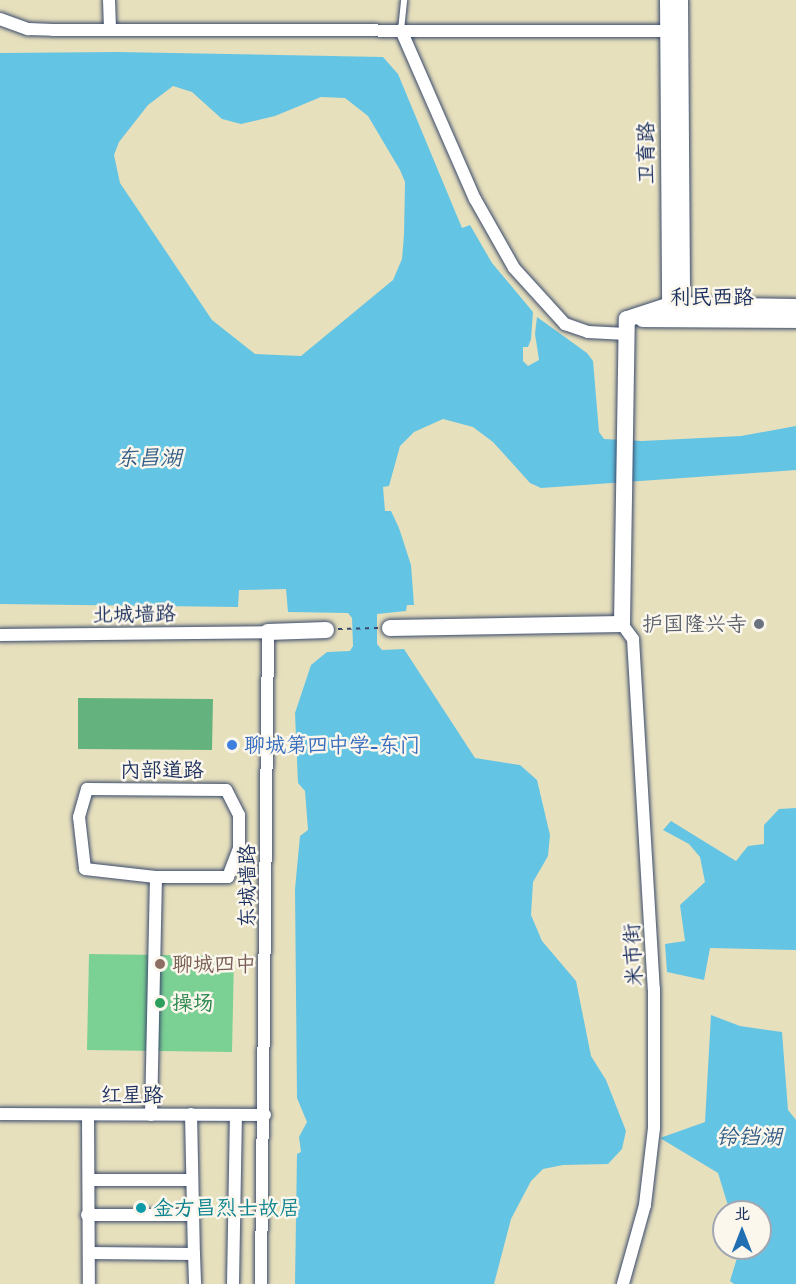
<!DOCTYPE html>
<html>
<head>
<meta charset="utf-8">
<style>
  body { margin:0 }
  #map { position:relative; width:796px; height:1284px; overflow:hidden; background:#e7e0bd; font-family:Itim,"LXGW WenKai TC",sans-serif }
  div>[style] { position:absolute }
  .green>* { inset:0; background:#7bd094 }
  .forest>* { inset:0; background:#64b27e }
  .water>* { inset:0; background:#64c4e3 }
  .path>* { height:2px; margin-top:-1px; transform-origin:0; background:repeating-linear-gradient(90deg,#3a4a6c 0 4.5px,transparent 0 9px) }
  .roads { filter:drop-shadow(0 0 2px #3a4a6c) drop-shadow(0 0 2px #3a4a6c) }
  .lane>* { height:6px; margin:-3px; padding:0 3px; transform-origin:3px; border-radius:3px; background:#fff }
  .street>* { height:12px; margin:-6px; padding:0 6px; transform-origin:6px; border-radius:6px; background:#fff }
  .secondary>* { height:16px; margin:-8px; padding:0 8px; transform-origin:8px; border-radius:8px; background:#fff }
  .dots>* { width:16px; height:16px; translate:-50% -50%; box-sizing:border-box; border:3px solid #fbf7ec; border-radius:50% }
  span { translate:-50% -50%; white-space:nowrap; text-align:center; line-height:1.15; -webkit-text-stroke:5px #fbf7ec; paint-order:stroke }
  .street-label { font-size:21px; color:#1b2f5e }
  .worship-label { font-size:21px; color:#5b616d }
  .right { translate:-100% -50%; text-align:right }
  .shop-label { font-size:21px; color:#366cbe }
  .left { translate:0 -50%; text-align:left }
  .education-label { font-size:21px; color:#785e54 }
  .leisure-label { font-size:21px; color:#27864d }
  .culture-label { font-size:21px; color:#0d838f }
  .water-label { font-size:22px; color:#315c86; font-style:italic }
  .north { position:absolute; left:712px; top:1200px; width:60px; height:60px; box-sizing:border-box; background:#fbf7ec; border:2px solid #a1a7b3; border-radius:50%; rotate:0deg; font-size:16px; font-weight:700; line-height:24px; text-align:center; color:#1b2f5e }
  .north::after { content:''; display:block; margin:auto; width:21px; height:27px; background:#1f6fb2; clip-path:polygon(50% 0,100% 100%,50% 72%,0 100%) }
</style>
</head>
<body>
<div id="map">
  <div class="green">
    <div style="clip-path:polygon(89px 954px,234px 956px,232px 1052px,87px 1050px)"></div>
  </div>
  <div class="forest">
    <div style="clip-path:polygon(78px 698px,213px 699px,212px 750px,78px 749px)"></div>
  </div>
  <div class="water">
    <div style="clip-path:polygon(evenodd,117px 52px,383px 57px,398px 74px,462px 228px,470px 225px,492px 263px,533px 312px,531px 339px,528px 347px,523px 347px,523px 361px,528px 366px,539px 360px,535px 334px,537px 317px,587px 353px,593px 361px,599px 432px,604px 439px,642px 441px,741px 436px,796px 426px,796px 470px,541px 488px,530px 483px,493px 442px,473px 427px,443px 419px,414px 432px,400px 446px,389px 486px,383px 487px,385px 511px,391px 511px,399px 528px,411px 565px,414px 605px,407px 605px,406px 611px,377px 614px,377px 644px,382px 650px,404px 649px,475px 758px,520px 765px,537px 780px,550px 835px,548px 856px,533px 882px,531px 915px,542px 941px,576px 981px,591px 1056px,606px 1080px,626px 1131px,622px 1149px,608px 1164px,563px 1165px,543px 1169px,531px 1181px,511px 1219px,494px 1284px,295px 1284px,297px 1154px,301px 1152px,299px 1137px,307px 1122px,297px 1098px,295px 889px,300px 836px,308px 830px,305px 791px,298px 783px,295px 713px,311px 665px,327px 652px,350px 651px,353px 646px,352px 618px,348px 613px,288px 612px,286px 589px,239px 590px,238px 607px,0 604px,0 53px,117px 52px,173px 86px,192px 92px,222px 119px,241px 124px,275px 116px,321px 97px,345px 98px,368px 116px,400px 170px,405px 182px,404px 235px,402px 259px,393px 280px,301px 356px,255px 354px,212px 320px,120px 183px,114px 155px,119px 142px,148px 105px,173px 86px)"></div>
    <div style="clip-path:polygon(796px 808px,796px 950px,710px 948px,704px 980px,667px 972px,665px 944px,685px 941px,680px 905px,705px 882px,700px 857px,689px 844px,663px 830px,671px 821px,736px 861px,748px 846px,764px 844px,764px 825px,779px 809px)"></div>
    <div style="clip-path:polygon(711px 1015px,740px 1026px,782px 1032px,788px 1110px,796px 1120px,796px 1284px,734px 1284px,730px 1281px,740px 1248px,760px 1248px,760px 1212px,730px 1212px,718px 1173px,660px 1138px,705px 1122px)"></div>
  </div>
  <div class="path">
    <div style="left:338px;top:629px;width:40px;rotate:-1.4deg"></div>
  </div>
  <div class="roads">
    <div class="lane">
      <div style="left:401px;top:30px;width:30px;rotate:-84deg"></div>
    </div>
    <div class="street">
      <div style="left:109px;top:0;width:30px;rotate:88deg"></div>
      <div style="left:0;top:19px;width:30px;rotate:20deg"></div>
      <div style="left:28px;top:29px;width:25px;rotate:2deg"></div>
      <div style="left:53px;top:30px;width:615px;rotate:0.09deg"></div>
      <div style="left:401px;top:30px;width:184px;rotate:66.4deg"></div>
      <div style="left:475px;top:199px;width:79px;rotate:60.5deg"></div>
      <div style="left:514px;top:268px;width:76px;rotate:47.7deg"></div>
      <div style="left:565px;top:324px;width:24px;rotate:19deg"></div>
      <div style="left:588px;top:332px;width:38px;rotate:3deg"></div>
      <div style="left:622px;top:624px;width:19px;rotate:54deg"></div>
      <div style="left:633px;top:639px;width:351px;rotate:86.6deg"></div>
      <div style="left:654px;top:989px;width:139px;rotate:90deg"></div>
      <div style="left:654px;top:1128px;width:78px;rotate:96.7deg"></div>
      <div style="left:645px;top:1205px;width:82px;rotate:105.6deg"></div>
      <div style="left:0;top:635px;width:268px;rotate:-0.6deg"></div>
      <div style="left:268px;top:632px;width:652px;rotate:90.62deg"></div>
      <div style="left:0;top:1114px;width:265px;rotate:0.2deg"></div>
      <div style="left:191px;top:1114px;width:140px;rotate:88.8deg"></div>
      <div style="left:88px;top:1115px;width:169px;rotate:89.7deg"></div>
      <div style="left:151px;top:1115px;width:238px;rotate:-88.8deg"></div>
      <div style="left:156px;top:877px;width:72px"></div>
      <div style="left:228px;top:877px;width:30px;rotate:-69deg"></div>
      <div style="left:239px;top:849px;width:34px;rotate:-90deg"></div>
      <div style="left:239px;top:815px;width:28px;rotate:-117deg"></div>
      <div style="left:226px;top:790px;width:139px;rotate:-179.6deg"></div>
      <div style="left:87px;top:789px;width:29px;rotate:106deg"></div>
      <div style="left:79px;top:817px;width:52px;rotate:83.4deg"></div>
      <div style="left:85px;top:869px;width:71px;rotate:6.4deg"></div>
      <div style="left:89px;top:1180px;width:102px"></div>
      <div style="left:87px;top:1215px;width:104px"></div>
      <div style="left:89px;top:1253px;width:105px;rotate:0.5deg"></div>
      <div style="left:194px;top:1254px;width:30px;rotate:88deg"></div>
      <div style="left:233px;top:1284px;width:169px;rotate:-89deg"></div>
    </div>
    <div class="secondary">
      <div style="left:668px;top:0;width:305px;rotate:89.6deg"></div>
      <div style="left:680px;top:0;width:305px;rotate:89.6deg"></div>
      <div style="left:643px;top:319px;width:153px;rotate:0.4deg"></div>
      <div style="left:390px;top:628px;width:232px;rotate:-1deg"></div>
      <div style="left:622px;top:624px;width:305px;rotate:-89.1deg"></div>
      <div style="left:627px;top:319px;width:45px;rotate:-18deg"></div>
      <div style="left:670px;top:305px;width:126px;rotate:0.9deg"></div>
      <div style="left:268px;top:632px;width:58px;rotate:-2deg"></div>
    </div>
  </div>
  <div class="dots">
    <div style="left:759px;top:624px;background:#6b7280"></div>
    <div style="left:232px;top:745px;background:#3f7fe0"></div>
    <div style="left:160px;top:964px;background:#8d6e63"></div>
    <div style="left:160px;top:1003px;background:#2e9e5b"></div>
    <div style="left:141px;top:1208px;background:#0f9aa8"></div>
  </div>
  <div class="street-label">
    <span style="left:646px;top:153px;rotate:-90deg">卫育路</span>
    <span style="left:712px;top:297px">利民西路</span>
    <span style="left:134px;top:614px;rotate:-1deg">北城墙路</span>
    <span style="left:162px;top:770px">内部道路</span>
    <span style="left:247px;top:886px;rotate:-90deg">东城墙路</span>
    <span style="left:633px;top:955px;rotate:-93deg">米市街</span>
    <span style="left:132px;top:1095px">红星路</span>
  </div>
  <div class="worship-label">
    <span class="right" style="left:747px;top:624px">护国隆兴寺</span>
  </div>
  <div class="shop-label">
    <span class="left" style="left:244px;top:745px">聊城第四中学-东门</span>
  </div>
  <div class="education-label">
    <span class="left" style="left:172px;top:964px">聊城四中</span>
  </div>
  <div class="leisure-label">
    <span class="left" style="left:172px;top:1003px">操场</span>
  </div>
  <div class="culture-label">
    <span class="left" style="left:153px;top:1208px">金方昌烈士故居</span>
  </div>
  <div class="water-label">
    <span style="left:149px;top:458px">东昌湖</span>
    <span style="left:749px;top:1137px">铃铛湖</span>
  </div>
  <div class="north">北</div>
</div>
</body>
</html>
